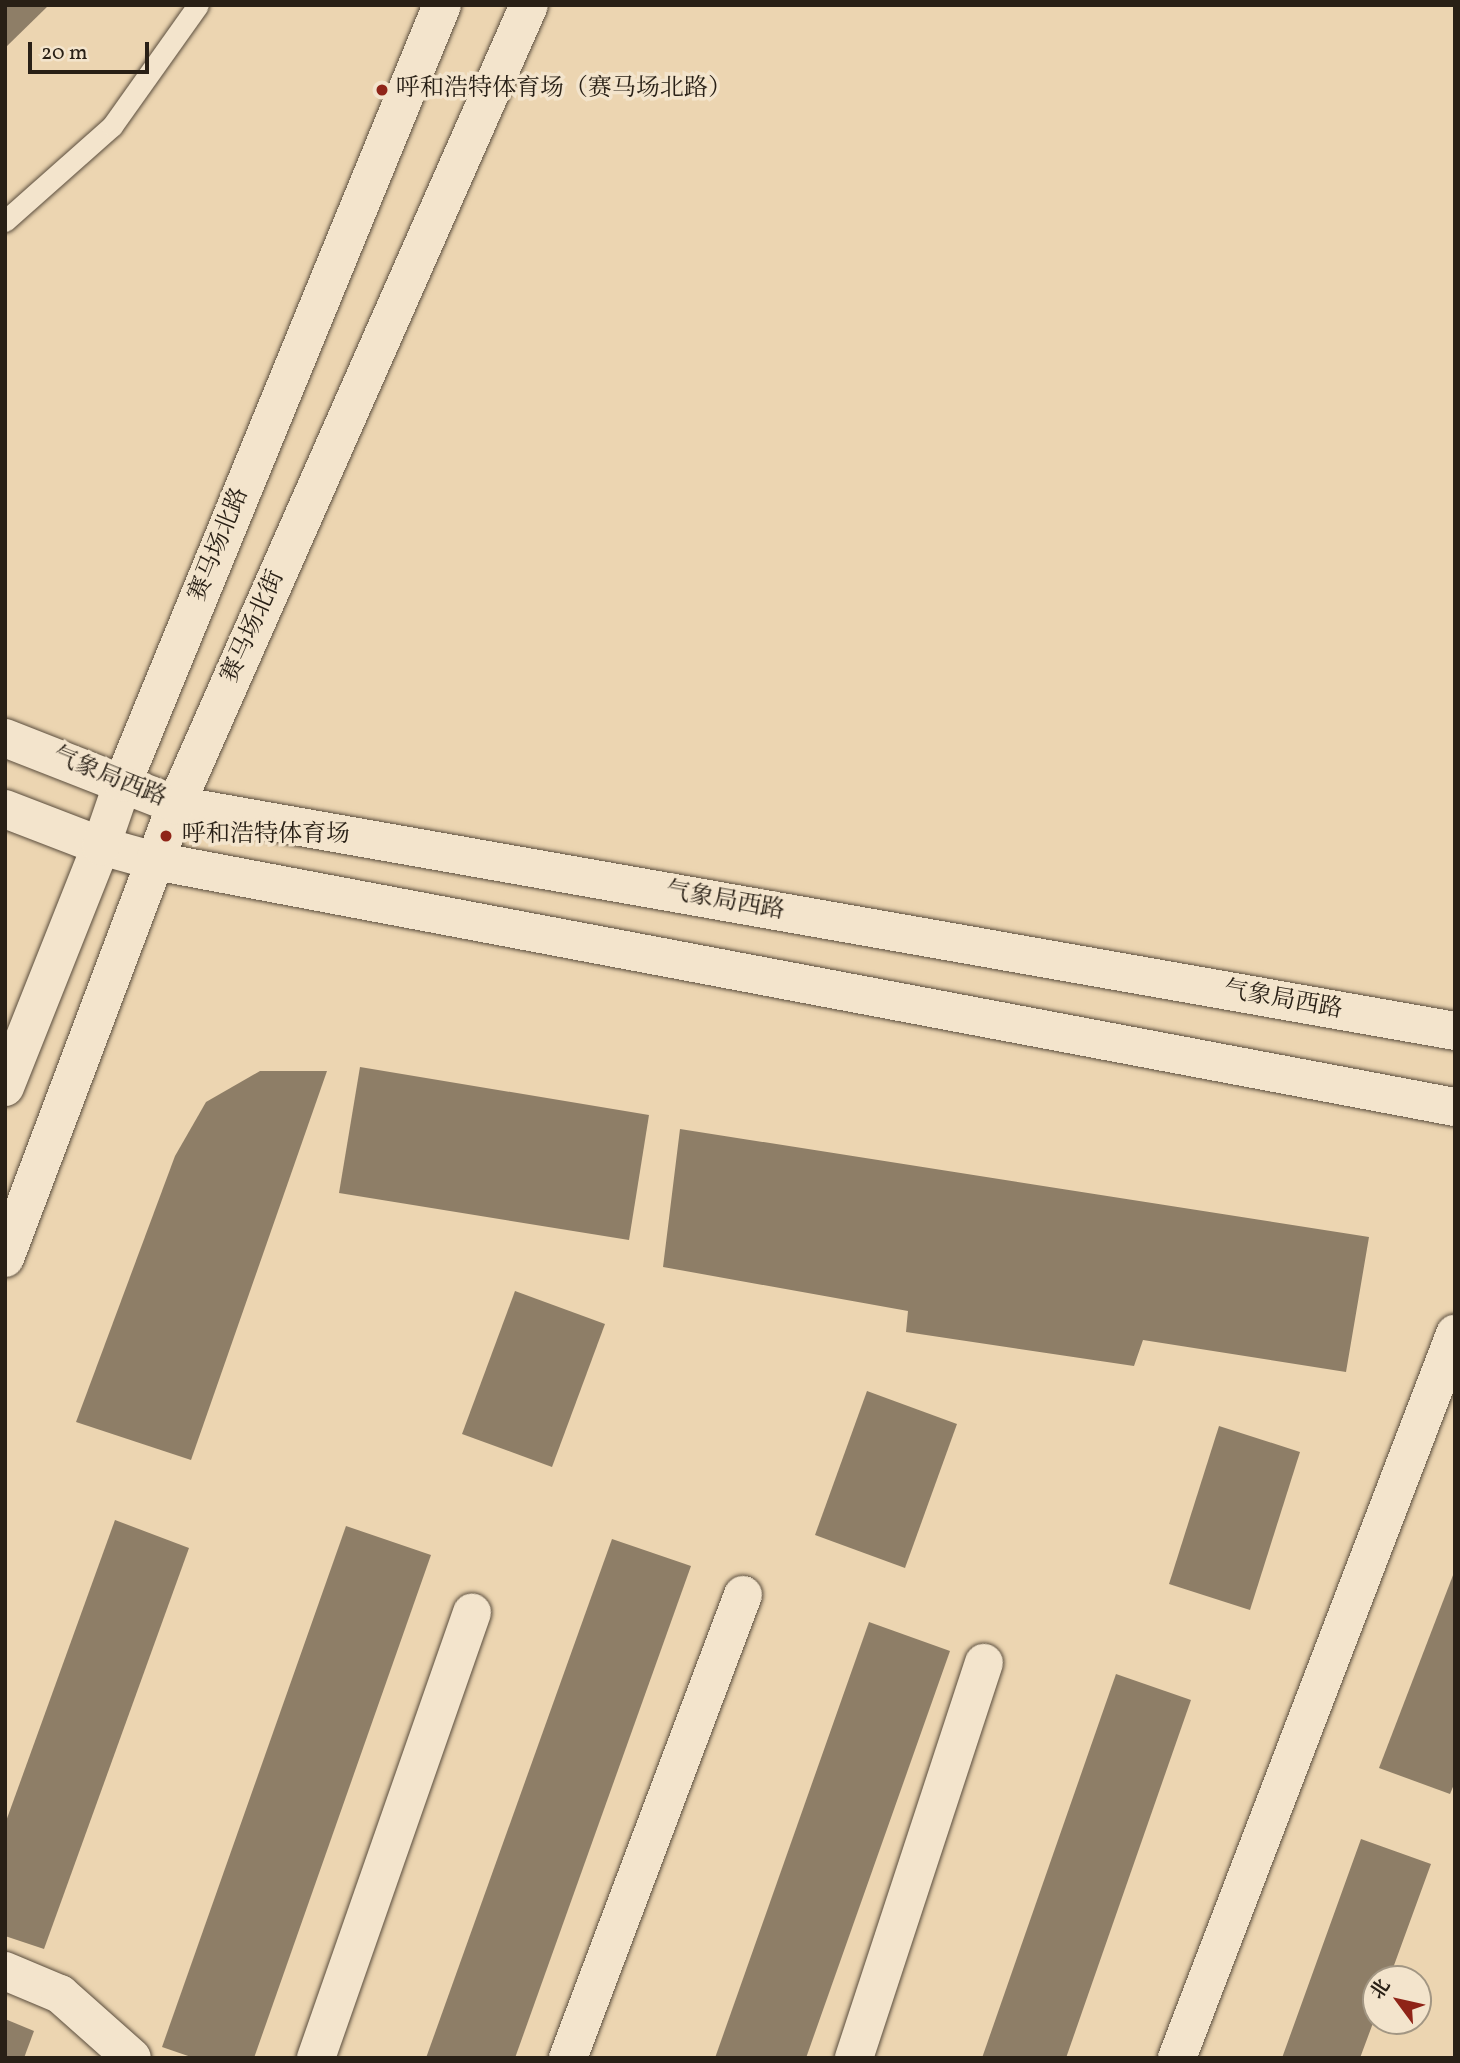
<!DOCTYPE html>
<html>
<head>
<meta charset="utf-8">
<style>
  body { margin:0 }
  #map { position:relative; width:1460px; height:2063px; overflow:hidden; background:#ecd5b1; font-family:Vollkorn,"Noto Serif SC",serif }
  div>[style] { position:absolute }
  .building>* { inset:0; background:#8e7e67 }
  .roads { filter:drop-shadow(0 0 2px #5a4d3d) drop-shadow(0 0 2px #5a4d3d) }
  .service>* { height:21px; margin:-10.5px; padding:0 10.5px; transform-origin:10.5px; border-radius:10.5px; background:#f3e4cc }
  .minor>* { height:38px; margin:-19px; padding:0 19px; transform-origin:19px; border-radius:19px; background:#f3e4cc }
  .tertiary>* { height:38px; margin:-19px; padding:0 19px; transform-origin:19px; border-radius:19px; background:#f3e4cc }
  .dots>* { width:19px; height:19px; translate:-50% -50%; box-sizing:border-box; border:4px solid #f3e4cc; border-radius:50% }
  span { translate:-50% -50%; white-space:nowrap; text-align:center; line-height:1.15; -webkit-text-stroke:7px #f3e4cc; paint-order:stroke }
  .poi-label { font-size:24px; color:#292016 }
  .left { translate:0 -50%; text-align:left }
  .street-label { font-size:24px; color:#292016 }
  .frame { position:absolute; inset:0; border:7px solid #292016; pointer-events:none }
  .north { position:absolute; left:1362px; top:1965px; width:70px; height:70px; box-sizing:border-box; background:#f3e4cc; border:2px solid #a29683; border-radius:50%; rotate:303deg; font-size:19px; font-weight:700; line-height:28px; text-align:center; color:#292016 }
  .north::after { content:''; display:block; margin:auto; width:24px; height:32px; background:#8f2418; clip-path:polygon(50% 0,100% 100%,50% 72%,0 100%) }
  .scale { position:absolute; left:28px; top:42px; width:121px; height:32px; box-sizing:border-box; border:4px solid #292016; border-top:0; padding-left:9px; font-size:21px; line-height:24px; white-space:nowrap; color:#292016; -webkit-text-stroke:5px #f3e4cc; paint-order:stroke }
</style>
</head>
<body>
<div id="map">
  <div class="building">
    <div style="clip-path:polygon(5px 5px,49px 5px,5px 48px)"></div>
    <div style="clip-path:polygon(360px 1067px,649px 1115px,629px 1240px,339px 1193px)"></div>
    <div style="clip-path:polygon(260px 1071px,327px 1071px,191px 1460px,76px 1422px,175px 1156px,206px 1102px)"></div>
    <div style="clip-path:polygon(680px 1129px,1369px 1237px,1346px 1372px,1143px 1340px,1134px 1366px,906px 1332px,908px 1311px,663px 1267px)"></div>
    <div style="clip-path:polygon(515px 1291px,605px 1324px,552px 1467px,462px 1434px)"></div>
    <div style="clip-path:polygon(867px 1391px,957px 1424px,905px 1568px,815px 1535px)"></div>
    <div style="clip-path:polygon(1219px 1426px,1300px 1452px,1250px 1610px,1169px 1584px)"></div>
    <div style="clip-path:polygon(115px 1520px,189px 1548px,44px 1949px,5px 1936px,5px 1824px)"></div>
    <div style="clip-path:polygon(346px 1526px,431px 1555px,254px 2058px,194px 2058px,162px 2047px)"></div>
    <div style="clip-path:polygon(612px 1539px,691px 1566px,515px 2058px,426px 2058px)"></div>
    <div style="clip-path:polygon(1455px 1570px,1455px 1782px,1450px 1794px,1379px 1768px)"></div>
    <div style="clip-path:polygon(869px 1622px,950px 1651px,806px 2058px,715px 2058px)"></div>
    <div style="clip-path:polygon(1116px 1674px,1191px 1700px,1066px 2058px,982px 2058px)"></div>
    <div style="clip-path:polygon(1361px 1839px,1431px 1864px,1389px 1979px,1376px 1979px,1376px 2015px,1360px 2058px,1282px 2058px)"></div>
    <div style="clip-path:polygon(5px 2019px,34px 2031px,24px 2058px,5px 2058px)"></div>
  </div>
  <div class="roads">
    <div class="service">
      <div style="left:5px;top:221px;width:143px;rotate:-41.6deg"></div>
      <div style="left:112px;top:126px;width:148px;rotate:-54.6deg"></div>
    </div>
    <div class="minor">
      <div style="left:5px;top:1971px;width:60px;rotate:22.7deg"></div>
      <div style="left:60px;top:1994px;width:96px;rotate:41.6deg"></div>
      <div style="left:316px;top:2058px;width:472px;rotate:-70.7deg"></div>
      <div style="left:568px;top:2058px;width:495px;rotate:-69.3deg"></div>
      <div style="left:854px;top:2058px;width:416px;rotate:-71.8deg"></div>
      <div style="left:1177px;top:2058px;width:776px;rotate:-68.99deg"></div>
    </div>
    <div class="tertiary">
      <div style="left:5px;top:738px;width:184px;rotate:21.4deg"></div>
      <div style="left:176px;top:805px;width:1299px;rotate:10.02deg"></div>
      <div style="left:5px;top:809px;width:103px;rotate:21.1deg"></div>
      <div style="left:101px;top:846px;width:56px;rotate:15.5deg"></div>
      <div style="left:155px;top:861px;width:1323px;rotate:10.72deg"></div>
      <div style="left:5px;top:1087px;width:259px;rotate:-68.3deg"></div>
      <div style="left:101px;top:846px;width:68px;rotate:-71deg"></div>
      <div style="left:123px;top:782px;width:840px;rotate:-67.68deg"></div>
      <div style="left:5px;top:1258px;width:484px;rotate:-69.3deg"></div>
      <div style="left:176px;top:805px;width:874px;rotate:-66.19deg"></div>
    </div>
  </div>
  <div class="dots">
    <div style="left:382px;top:90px;background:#8f2418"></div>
    <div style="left:166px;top:836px;background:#8f2418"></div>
  </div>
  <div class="poi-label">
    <span class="left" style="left:396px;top:90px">呼和浩特体育场（赛马场北路）</span>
    <span class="left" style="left:182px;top:836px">呼和浩特体育场</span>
  </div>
  <div class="street-label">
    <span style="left:220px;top:545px;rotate:-68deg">赛马场北路</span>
    <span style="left:254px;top:627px;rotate:-66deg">赛马场北街</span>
    <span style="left:109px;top:778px;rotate:22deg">气象局西路</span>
    <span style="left:725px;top:902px;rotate:10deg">气象局西路</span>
    <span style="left:1283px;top:1001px;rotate:10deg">气象局西路</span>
  </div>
  <div class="frame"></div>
  <div class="north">北</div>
  <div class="scale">20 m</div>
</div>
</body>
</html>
